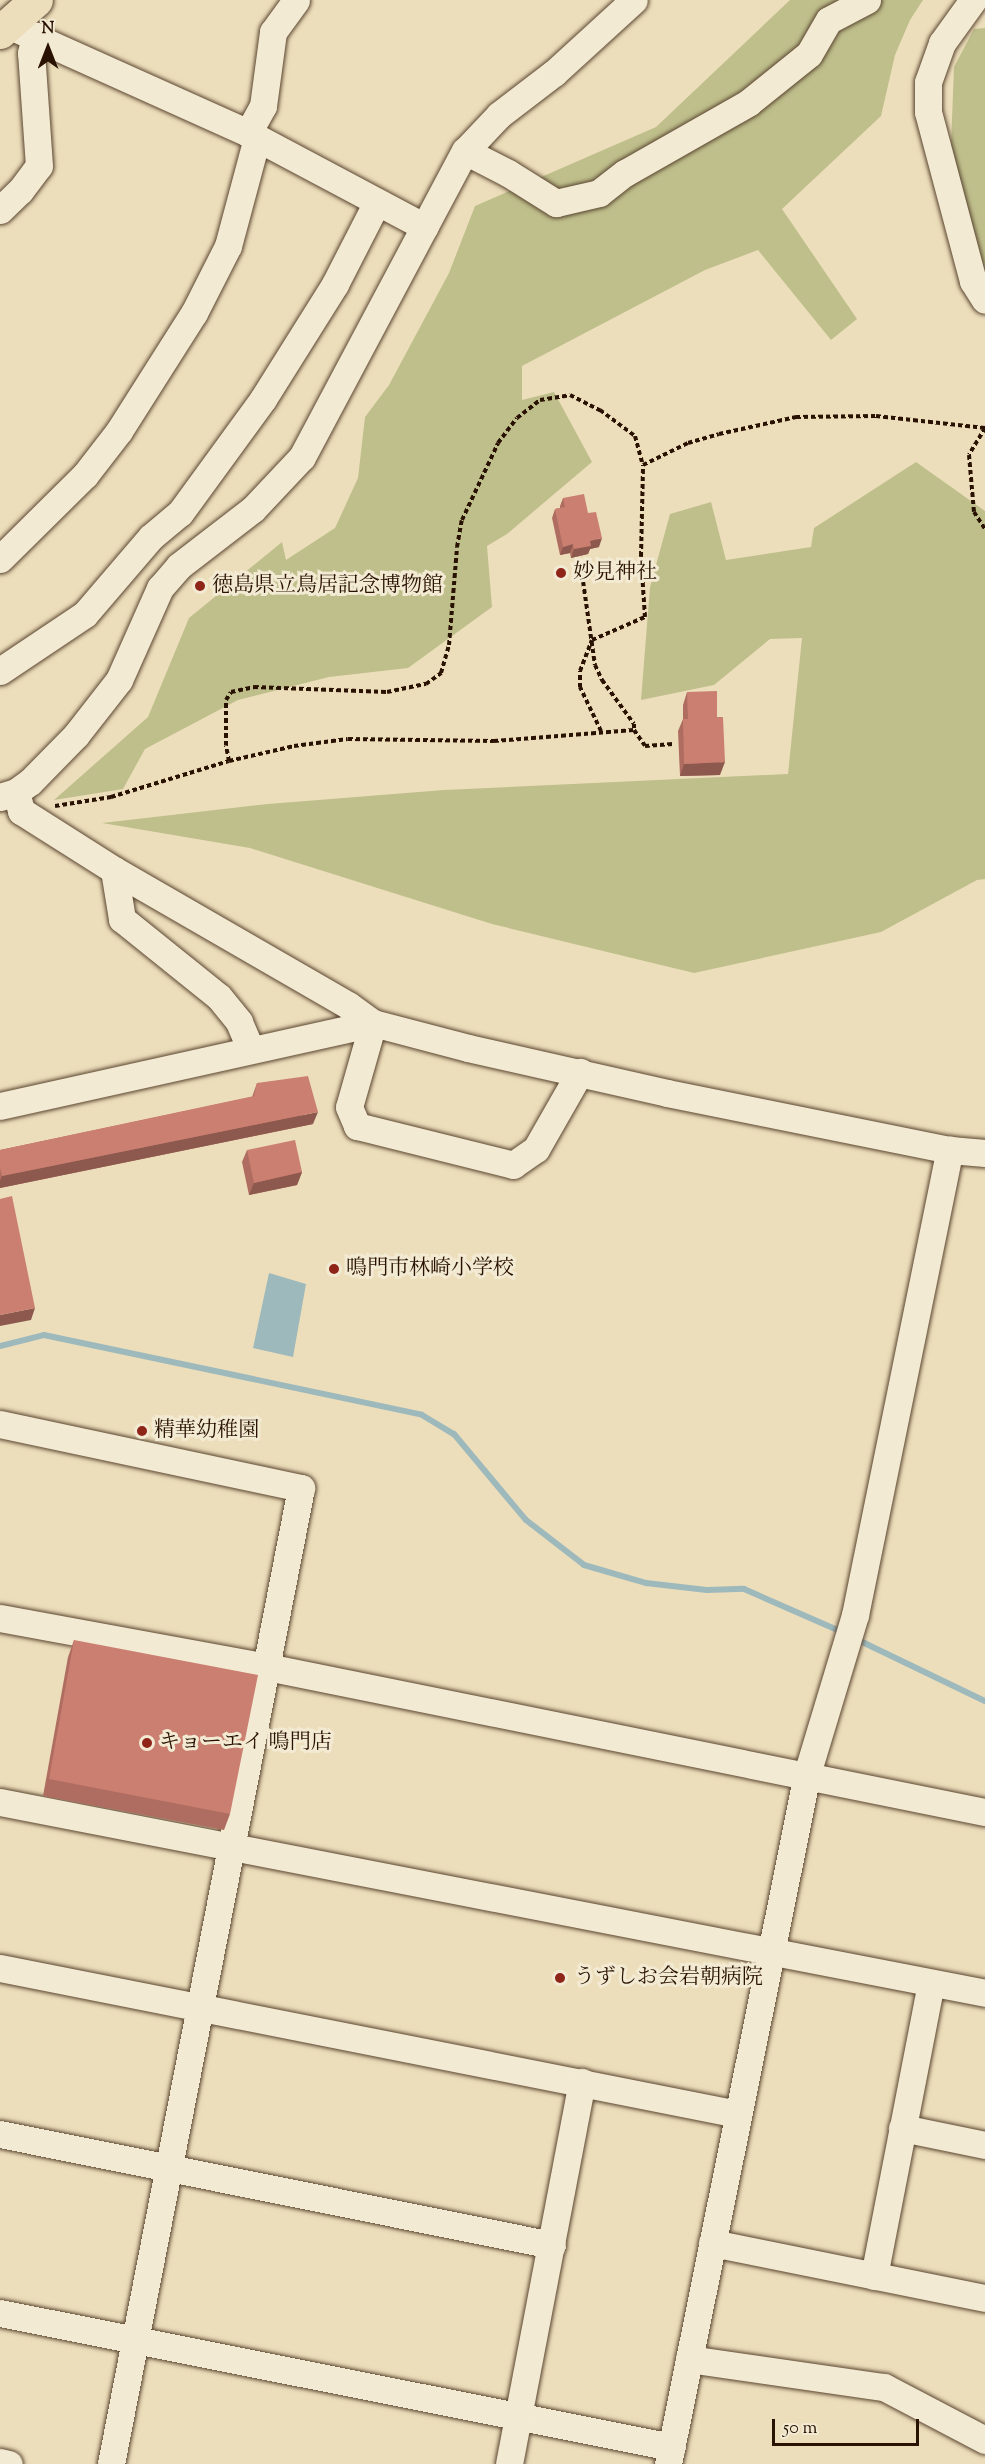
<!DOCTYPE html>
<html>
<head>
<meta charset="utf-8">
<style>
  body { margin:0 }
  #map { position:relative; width:985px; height:2464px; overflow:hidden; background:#eddebb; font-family:"Sorts Mill Goudy","Noto Serif JP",serif }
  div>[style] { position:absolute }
  .green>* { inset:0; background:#bfbf8c }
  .water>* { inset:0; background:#9eb9bc }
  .stream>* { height:6px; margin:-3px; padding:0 3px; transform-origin:3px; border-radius:3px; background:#9eb9bc }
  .path>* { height:4px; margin-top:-2px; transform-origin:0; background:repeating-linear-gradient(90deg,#291202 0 4.5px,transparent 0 7.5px) }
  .roads { filter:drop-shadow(0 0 2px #5a4530) drop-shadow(0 0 2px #5a4530) }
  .minor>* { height:27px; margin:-13.5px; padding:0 13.5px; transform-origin:13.5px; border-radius:13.5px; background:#f3ead3 }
  .major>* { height:33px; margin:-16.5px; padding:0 16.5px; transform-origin:16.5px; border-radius:16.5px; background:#eddebb }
  .wall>* { inset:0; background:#ae6d60 }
  .shaded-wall>* { inset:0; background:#8d594e }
  .building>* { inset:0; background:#ca7f70 }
  .dots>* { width:16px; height:16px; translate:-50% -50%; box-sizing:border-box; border:3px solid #f3ead3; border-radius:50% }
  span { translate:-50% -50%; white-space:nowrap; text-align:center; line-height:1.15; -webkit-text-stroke:6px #f3ead3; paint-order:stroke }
  .poi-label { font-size:21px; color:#291202 }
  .left { translate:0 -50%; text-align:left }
  .north { position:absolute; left:18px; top:18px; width:60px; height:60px; -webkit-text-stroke:4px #f3ead3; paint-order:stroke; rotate:0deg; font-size:16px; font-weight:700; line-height:24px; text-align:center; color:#291202 }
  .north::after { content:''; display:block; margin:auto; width:21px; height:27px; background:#291202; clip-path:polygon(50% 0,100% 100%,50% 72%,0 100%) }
  .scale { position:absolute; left:772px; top:2419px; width:147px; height:27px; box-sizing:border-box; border:3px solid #291202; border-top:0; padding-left:8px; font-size:18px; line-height:21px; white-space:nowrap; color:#291202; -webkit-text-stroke:4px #f3ead3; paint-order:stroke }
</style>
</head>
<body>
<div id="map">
  <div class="green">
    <div style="clip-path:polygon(790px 0,923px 0,910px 20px,895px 55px,881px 116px,782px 209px,857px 319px,831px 340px,758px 250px,705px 270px,522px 366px,522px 400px,554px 392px,592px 462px,507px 534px,487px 546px,492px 607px,408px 668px,329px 677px,238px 700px,145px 749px,123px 789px,54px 800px,148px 717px,189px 618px,282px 542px,286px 560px,335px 528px,358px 478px,365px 417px,389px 385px,449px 273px,475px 206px,656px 127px)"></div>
    <div style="clip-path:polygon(985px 28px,985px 302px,951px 145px,954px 67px,974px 29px)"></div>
    <div style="clip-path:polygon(916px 462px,985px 511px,985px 879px,977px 880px,881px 932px,694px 973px,492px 924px,250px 848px,102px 823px,268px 804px,444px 790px,788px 774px,802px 638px,770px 639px,714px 685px,641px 700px,650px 587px,670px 514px,711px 502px,726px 560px,811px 547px,814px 528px)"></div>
  </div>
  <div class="water">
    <div style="clip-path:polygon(269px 1273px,306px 1284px,293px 1357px,253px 1348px)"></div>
  </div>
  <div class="stream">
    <div style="left:0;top:1346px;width:45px;rotate:-14deg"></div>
    <div style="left:44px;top:1335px;width:386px;rotate:11.9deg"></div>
    <div style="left:422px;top:1415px;width:37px;rotate:31deg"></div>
    <div style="left:454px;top:1434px;width:112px;rotate:50.1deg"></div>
    <div style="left:526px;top:1520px;width:73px;rotate:37.8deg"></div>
    <div style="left:584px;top:1565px;width:65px;rotate:16.2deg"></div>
    <div style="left:646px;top:1583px;width:61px;rotate:6.5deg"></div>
    <div style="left:707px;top:1590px;width:37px;rotate:-2deg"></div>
    <div style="left:744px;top:1589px;width:109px;rotate:23.7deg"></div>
    <div style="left:856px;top:1639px;width:143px;rotate:25.7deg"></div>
  </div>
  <div class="path">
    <div style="left:581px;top:567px;width:99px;rotate:81.9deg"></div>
    <div style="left:595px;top:665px;width:17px;rotate:65deg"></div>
    <div style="left:602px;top:680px;width:54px;rotate:54deg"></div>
    <div style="left:634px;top:724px;width:6px;rotate:90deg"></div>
    <div style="left:601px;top:731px;width:49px;rotate:-115.5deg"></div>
    <div style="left:580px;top:687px;width:16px;rotate:-90deg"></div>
    <div style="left:580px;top:671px;width:33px;rotate:-69deg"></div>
    <div style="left:592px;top:640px;width:58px;rotate:-23.5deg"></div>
    <div style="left:645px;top:617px;width:61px;rotate:-93.8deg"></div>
    <div style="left:641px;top:556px;width:91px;rotate:-88.7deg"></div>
    <div style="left:643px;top:465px;width:50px;rotate:-26.1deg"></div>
    <div style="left:688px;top:443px;width:32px;rotate:-16deg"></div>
    <div style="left:719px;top:434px;width:79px;rotate:-12.4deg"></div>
    <div style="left:796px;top:417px;width:80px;rotate:-0.7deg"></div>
    <div style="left:876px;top:416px;width:110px;rotate:6.3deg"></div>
    <div style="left:985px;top:428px;width:31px;rotate:121deg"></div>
    <div style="left:969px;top:455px;width:57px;rotate:85deg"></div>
    <div style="left:974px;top:512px;width:20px;rotate:57deg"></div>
    <div style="left:229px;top:761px;width:16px;rotate:-101deg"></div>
    <div style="left:226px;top:745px;width:45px;rotate:-90deg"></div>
    <div style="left:226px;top:700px;width:9px;rotate:-58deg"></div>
    <div style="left:231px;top:692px;width:24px;rotate:-12deg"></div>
    <div style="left:254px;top:687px;width:133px;rotate:2.2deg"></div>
    <div style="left:387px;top:692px;width:40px;rotate:-12deg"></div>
    <div style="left:426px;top:684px;width:19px;rotate:-36deg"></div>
    <div style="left:441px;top:673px;width:29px;rotate:-74deg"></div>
    <div style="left:449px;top:645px;width:98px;rotate:-85.3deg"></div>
    <div style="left:457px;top:547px;width:27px;rotate:-80deg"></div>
    <div style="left:462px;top:520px;width:85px;rotate:-64.9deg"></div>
    <div style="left:498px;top:443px;width:31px;rotate:-53deg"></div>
    <div style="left:517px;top:418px;width:29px;rotate:-38deg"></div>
    <div style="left:540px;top:400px;width:30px;rotate:-9deg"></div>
    <div style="left:570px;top:395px;width:34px;rotate:27deg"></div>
    <div style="left:600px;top:410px;width:44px;rotate:36.6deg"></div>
    <div style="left:635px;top:436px;width:30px;rotate:75deg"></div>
    <div style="left:55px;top:806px;width:57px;rotate:-9.1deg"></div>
    <div style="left:111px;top:797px;width:123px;rotate:-17deg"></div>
    <div style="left:229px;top:761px;width:67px;rotate:-13deg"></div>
    <div style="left:294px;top:746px;width:54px;rotate:-7.4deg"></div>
    <div style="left:348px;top:739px;width:146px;rotate:0.8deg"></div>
    <div style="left:494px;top:741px;width:140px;rotate:-4.5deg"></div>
    <div style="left:634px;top:730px;width:19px;rotate:55deg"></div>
    <div style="left:645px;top:746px;width:28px;rotate:-4deg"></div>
  </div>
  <div class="roads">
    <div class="minor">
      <div style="left:973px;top:0;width:53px;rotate:125.8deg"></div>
      <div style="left:942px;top:43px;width:41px;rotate:109.7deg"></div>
      <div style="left:928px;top:82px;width:30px;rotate:90deg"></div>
      <div style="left:928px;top:112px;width:175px;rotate:75.1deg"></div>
      <div style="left:973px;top:281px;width:22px;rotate:58deg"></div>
      <div style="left:8px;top:25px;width:263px;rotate:24.2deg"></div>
      <div style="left:248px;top:133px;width:200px;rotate:28deg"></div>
      <div style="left:248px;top:133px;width:31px;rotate:-61deg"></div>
      <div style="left:263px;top:106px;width:75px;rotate:-82.3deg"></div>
      <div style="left:273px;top:32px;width:39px;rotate:-54deg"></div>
      <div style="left:465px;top:151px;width:48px;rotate:27.1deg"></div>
      <div style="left:508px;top:173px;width:57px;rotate:32deg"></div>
      <div style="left:556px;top:203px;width:44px;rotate:-13.1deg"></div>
      <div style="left:599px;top:193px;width:33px;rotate:-38deg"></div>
      <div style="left:625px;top:173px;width:142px;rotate:-29.6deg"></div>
      <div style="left:748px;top:103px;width:78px;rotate:-38.8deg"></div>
      <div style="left:809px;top:54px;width:39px;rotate:-60deg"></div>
      <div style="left:829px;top:20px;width:43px;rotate:-27.8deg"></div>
      <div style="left:0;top:210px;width:28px;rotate:-44deg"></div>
      <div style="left:20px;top:191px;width:31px;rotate:-53deg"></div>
      <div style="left:39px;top:166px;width:113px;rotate:-94deg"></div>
      <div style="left:31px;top:53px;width:18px;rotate:-77deg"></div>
      <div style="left:0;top:559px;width:120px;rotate:-44.7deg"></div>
      <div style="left:85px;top:475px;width:56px;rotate:-52.3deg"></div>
      <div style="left:119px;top:431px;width:140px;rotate:-57.6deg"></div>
      <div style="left:194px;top:313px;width:75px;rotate:-63.1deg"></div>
      <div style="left:228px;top:246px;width:112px;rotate:-75deg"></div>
      <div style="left:0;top:671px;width:102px;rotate:-33.8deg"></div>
      <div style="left:85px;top:614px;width:101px;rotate:-49.4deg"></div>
      <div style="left:151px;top:537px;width:38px;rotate:-40deg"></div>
      <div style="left:180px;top:513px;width:141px;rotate:-53.9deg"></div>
      <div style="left:263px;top:399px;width:136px;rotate:-57.9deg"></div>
      <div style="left:335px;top:284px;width:92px;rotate:-62.9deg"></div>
      <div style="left:16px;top:792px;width:20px;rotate:75deg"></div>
      <div style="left:21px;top:811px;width:110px;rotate:32.4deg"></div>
      <div style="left:114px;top:870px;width:270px;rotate:30deg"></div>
      <div style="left:348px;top:1005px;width:31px;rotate:36deg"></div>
      <div style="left:373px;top:1023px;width:98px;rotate:14.7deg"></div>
      <div style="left:468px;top:1048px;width:204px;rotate:12.7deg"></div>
      <div style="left:667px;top:1093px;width:289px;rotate:11.4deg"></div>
      <div style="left:950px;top:1150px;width:35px;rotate:5deg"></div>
      <div style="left:0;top:797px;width:17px;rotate:-17deg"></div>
      <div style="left:16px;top:792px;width:17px;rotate:-36deg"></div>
      <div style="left:30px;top:782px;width:66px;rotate:-45.6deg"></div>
      <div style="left:76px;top:735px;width:70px;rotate:-52deg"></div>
      <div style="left:119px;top:680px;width:101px;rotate:-66deg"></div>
      <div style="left:160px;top:588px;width:29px;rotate:-49deg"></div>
      <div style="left:179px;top:566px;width:93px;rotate:-37.6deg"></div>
      <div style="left:253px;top:509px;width:71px;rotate:-46.7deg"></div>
      <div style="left:302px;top:457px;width:347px;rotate:-62deg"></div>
      <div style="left:465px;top:151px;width:50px;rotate:-46.6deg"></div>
      <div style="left:499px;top:115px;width:69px;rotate:-37.4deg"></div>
      <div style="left:554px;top:73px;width:108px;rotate:-42.4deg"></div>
      <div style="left:114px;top:870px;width:50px;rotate:80.7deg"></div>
      <div style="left:122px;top:919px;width:124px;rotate:38.8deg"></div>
      <div style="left:219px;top:997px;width:32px;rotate:51deg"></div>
      <div style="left:239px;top:1022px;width:30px;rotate:67deg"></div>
      <div style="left:373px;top:1023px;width:87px;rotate:105.9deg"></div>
      <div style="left:349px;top:1107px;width:21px;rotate:67deg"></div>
      <div style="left:357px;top:1126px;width:161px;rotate:14deg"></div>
      <div style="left:513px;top:1165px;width:28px;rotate:-35deg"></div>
      <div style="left:536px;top:1149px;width:89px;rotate:-60.3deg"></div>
      <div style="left:0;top:1106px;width:382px;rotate:-12.5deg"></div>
      <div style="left:0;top:1424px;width:308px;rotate:12deg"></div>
      <div style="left:301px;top:1488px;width:994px;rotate:101.02deg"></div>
      <div style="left:0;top:1618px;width:271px;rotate:10.4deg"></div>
      <div style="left:267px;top:1667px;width:732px;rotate:11.42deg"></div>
      <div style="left:0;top:1802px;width:1003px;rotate:10.97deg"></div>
      <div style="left:0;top:1968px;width:752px;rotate:11.19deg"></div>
      <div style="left:902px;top:2128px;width:85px;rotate:11.6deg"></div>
      <div style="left:0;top:2134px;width:563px;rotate:11.37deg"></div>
      <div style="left:712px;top:2243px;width:278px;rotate:11.4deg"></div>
      <div style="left:874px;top:2276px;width:298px;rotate:-79deg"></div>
      <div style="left:0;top:2313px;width:685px;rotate:11.28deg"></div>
      <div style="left:689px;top:2359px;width:197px;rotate:8.2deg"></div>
      <div style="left:884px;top:2387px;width:114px;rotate:27.7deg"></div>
      <div style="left:0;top:2462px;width:9px;rotate:13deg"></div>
      <div style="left:509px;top:2464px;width:389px;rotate:-79.2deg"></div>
      <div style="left:668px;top:2464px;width:704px;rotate:-78.61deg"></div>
      <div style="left:807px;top:1774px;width:166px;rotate:-73.2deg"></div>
      <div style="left:855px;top:1615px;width:475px;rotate:-78.5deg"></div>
    </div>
    <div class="major">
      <div style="left:0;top:32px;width:48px;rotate:-41.6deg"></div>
    </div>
  </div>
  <div class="wall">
    <div style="clip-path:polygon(563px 498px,588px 513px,599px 547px,590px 549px,588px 554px,571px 558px,570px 553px,560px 555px,552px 518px,555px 509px,560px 508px,560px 506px)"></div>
    <div style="clip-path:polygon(687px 692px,717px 717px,720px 775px,680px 776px,678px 731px,683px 719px,683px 705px)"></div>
    <div style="clip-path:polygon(257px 1083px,313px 1124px,0 1188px,0 1150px,252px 1097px)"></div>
    <div style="clip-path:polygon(247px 1150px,302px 1172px,297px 1185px,249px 1195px,242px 1162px)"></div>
    <div style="clip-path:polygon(74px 1640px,230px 1814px,224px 1830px,43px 1796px,68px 1657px)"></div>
  </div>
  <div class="shaded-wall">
    <div style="clip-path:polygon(602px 538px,599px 547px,590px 549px,588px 554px,571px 558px,574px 549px,590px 541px)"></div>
    <div style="clip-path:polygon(573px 544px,570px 553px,560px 555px,563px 547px)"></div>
    <div style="clip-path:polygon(725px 762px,720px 775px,680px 776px,684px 764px)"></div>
    <div style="clip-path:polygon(318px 1112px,313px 1124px,0 1188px,0 1181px,2px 1176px)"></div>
    <div style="clip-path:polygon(302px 1172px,297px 1185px,249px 1195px,254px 1183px)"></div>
    <div style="clip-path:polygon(35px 1308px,31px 1320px,0 1326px,0 1315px)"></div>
  </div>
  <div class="building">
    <div style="clip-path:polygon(584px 494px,588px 513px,596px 512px,602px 538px,590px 541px,591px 546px,574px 549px,573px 544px,563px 547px,555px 509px,565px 507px,563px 498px)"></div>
    <div style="clip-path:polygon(717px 691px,717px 717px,723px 717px,725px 762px,684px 764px,683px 719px,688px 719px,687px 692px)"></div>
    <div style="clip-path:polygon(308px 1076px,318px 1112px,2px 1176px,0 1168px,0 1150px,254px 1096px,257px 1083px)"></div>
    <div style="clip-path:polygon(295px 1140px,302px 1172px,254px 1183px,247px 1150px)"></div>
    <div style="clip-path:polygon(12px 1196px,35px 1308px,0 1315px,0 1199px)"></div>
    <div style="clip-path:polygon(74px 1640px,258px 1675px,230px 1814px,49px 1779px)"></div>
  </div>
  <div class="dots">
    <div style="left:561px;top:573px;background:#8f2418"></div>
    <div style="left:200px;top:586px;background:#8f2418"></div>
    <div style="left:334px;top:1269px;background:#8f2418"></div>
    <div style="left:142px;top:1431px;background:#8f2418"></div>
    <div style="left:147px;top:1743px;background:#8f2418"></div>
    <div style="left:560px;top:1978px;background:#8f2418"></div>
  </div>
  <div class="poi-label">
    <span class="left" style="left:573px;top:573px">妙見神社</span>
    <span class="left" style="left:212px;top:586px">徳島県立鳥居記念博物館</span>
    <span class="left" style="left:346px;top:1269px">鳴門市林崎小学校</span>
    <span class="left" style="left:154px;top:1431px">精華幼稚園</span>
    <span class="left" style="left:159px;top:1743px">キョーエイ 鳴門店</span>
    <span class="left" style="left:574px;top:1978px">うずしお会岩朝病院</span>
  </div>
  <div class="north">N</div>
  <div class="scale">50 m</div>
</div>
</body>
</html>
